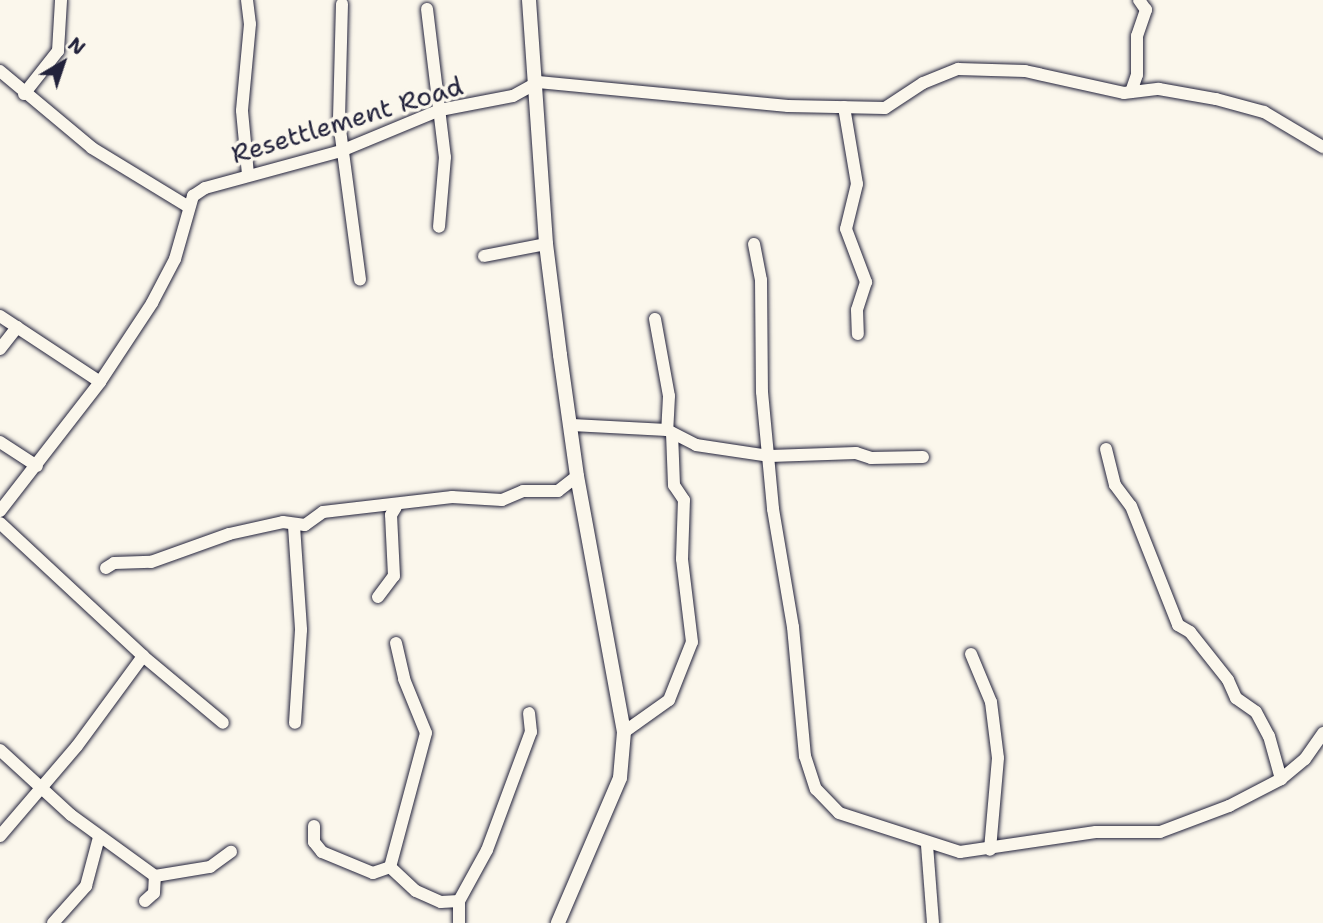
<!DOCTYPE html>
<html>
<head>
<meta charset="utf-8">
<style>
  body { margin:0 }
  #map { position:relative; width:1323px; height:923px; overflow:hidden; background:#fbf7ec; font-family:"Shantell Sans",sans-serif }
  div>[style] { position:absolute }
  .roads { filter:drop-shadow(0 0 2px #22223b) drop-shadow(0 0 2px #22223b) }
  .minor>* { height:12px; margin:-6px; padding:0 6px; transform-origin:6px; border-radius:6px; background:#fbf7ec }
  .major>* { height:14px; margin:-7px; padding:0 7px; transform-origin:7px; border-radius:7px; background:#fbf7ec }
  span { translate:-50% -50%; white-space:nowrap; text-align:center; line-height:1.15; -webkit-text-stroke:7px #fbf7ec; paint-order:stroke }
  .street-label { font-size:26px; color:#22223b }
  .north { position:absolute; left:28px; top:28px; width:70px; height:70px; -webkit-text-stroke:5px #fbf7ec; paint-order:stroke; rotate:39deg; font-size:19px; font-weight:700; line-height:28px; text-align:center; color:#22223b }
  .north::after { content:''; display:block; margin:auto; width:24px; height:32px; background:#22223b; clip-path:polygon(50% 0,100% 100%,50% 72%,0 100%) }
</style>
</head>
<body>
<div id="map">
  <div class="roads">
    <div class="minor">
      <div style="left:247px;top:0;width:24px;rotate:83deg"></div>
      <div style="left:250px;top:24px;width:87px;rotate:95.3deg"></div>
      <div style="left:242px;top:111px;width:64px;rotate:84.6deg"></div>
      <div style="left:342px;top:4px;width:118px;rotate:91.5deg"></div>
      <div style="left:339px;top:122px;width:159px;rotate:82.4deg"></div>
      <div style="left:427px;top:9px;width:149px;rotate:83.1deg"></div>
      <div style="left:445px;top:157px;width:70px;rotate:94.9deg"></div>
      <div style="left:0;top:71px;width:120px;rotate:39.9deg"></div>
      <div style="left:92px;top:148px;width:111px;rotate:31.4deg"></div>
      <div style="left:1131px;top:92px;width:18px;rotate:-71deg"></div>
      <div style="left:1137px;top:75px;width:39px;rotate:-90deg"></div>
      <div style="left:1137px;top:36px;width:28px;rotate:-71deg"></div>
      <div style="left:1146px;top:10px;width:12px;rotate:-125deg"></div>
      <div style="left:24px;top:94px;width:55px;rotate:-51.7deg"></div>
      <div style="left:58px;top:51px;width:51px;rotate:-86.6deg"></div>
      <div style="left:844px;top:107px;width:78px;rotate:80.4deg"></div>
      <div style="left:857px;top:184px;width:46px;rotate:103.7deg"></div>
      <div style="left:846px;top:229px;width:57px;rotate:69.3deg"></div>
      <div style="left:866px;top:282px;width:29px;rotate:108deg"></div>
      <div style="left:857px;top:310px;width:24px;rotate:88deg"></div>
      <div style="left:754px;top:244px;width:37px;rotate:79deg"></div>
      <div style="left:761px;top:280px;width:112px;rotate:89.5deg"></div>
      <div style="left:762px;top:392px;width:118px;rotate:84.6deg"></div>
      <div style="left:773px;top:509px;width:120px;rotate:80.4deg"></div>
      <div style="left:793px;top:627px;width:130px;rotate:84.7deg"></div>
      <div style="left:805px;top:756px;width:35px;rotate:72deg"></div>
      <div style="left:816px;top:789px;width:33px;rotate:46deg"></div>
      <div style="left:839px;top:813px;width:127px;rotate:17.9deg"></div>
      <div style="left:960px;top:852px;width:137px;rotate:-8.4deg"></div>
      <div style="left:1096px;top:832px;width:64px"></div>
      <div style="left:1160px;top:832px;width:74px;rotate:-20.6deg"></div>
      <div style="left:1229px;top:806px;width:59px;rotate:-27.4deg"></div>
      <div style="left:1281px;top:779px;width:31px;rotate:-40deg"></div>
      <div style="left:1305px;top:759px;width:32px;rotate:-55deg"></div>
      <div style="left:484px;top:256px;width:63px;rotate:-11deg"></div>
      <div style="left:0;top:316px;width:120px;rotate:33.4deg"></div>
      <div style="left:655px;top:319px;width:78px;rotate:79.7deg"></div>
      <div style="left:669px;top:396px;width:34px;rotate:93deg"></div>
      <div style="left:0;top:349px;width:28px;rotate:-52deg"></div>
      <div style="left:572px;top:425px;width:95px;rotate:3deg"></div>
      <div style="left:667px;top:430px;width:33px;rotate:27deg"></div>
      <div style="left:696px;top:445px;width:75px;rotate:8.5deg"></div>
      <div style="left:770px;top:456px;width:86px;rotate:-2deg"></div>
      <div style="left:856px;top:453px;width:16px;rotate:18deg"></div>
      <div style="left:871px;top:458px;width:52px;rotate:-1.1deg"></div>
      <div style="left:0;top:442px;width:44px;rotate:33deg"></div>
      <div style="left:1106px;top:449px;width:37px;rotate:76deg"></div>
      <div style="left:1115px;top:485px;width:26px;rotate:53deg"></div>
      <div style="left:1131px;top:506px;width:128px;rotate:68.4deg"></div>
      <div style="left:1178px;top:625px;width:14px;rotate:30deg"></div>
      <div style="left:1190px;top:632px;width:61px;rotate:51.6deg"></div>
      <div style="left:1228px;top:680px;width:20px;rotate:66deg"></div>
      <div style="left:1236px;top:698px;width:24px;rotate:35deg"></div>
      <div style="left:1256px;top:712px;width:27px;rotate:62deg"></div>
      <div style="left:1269px;top:736px;width:45px;rotate:74.4deg"></div>
      <div style="left:0;top:511px;width:163px;rotate:-52.2deg"></div>
      <div style="left:100px;top:382px;width:95px;rotate:-56.6deg"></div>
      <div style="left:152px;top:303px;width:50px;rotate:-62.4deg"></div>
      <div style="left:175px;top:259px;width:66px;rotate:-74.1deg"></div>
      <div style="left:193px;top:196px;width:14px;rotate:-34deg"></div>
      <div style="left:205px;top:188px;width:141px;rotate:-15.2deg"></div>
      <div style="left:341px;top:151px;width:107px;rotate:-22.5deg"></div>
      <div style="left:440px;top:110px;width:74px;rotate:-10.9deg"></div>
      <div style="left:513px;top:96px;width:29px;rotate:-29deg"></div>
      <div style="left:538px;top:82px;width:251px;rotate:5.5deg"></div>
      <div style="left:788px;top:106px;width:97px;rotate:1.2deg"></div>
      <div style="left:885px;top:108px;width:45px;rotate:-33.3deg"></div>
      <div style="left:923px;top:83px;width:38px;rotate:-22deg"></div>
      <div style="left:958px;top:69px;width:67px;rotate:1.7deg"></div>
      <div style="left:1025px;top:71px;width:101px;rotate:12.5deg"></div>
      <div style="left:1124px;top:93px;width:35px;rotate:-7deg"></div>
      <div style="left:1159px;top:89px;width:58px;rotate:10deg"></div>
      <div style="left:1216px;top:99px;width:50px;rotate:15.2deg"></div>
      <div style="left:1264px;top:112px;width:69px;rotate:30.7deg"></div>
      <div style="left:0;top:523px;width:195px;rotate:42.9deg"></div>
      <div style="left:143px;top:656px;width:104px;rotate:39.9deg"></div>
      <div style="left:294px;top:526px;width:104px;rotate:86.1deg"></div>
      <div style="left:301px;top:630px;width:93px;rotate:93.7deg"></div>
      <div style="left:106px;top:568px;width:9px;rotate:-32deg"></div>
      <div style="left:114px;top:563px;width:37px;rotate:-2deg"></div>
      <div style="left:151px;top:562px;width:83px;rotate:-19.7deg"></div>
      <div style="left:229px;top:534px;width:55px;rotate:-12.5deg"></div>
      <div style="left:283px;top:522px;width:22px;rotate:8deg"></div>
      <div style="left:305px;top:525px;width:22px;rotate:-36deg"></div>
      <div style="left:323px;top:512px;width:130px;rotate:-6.6deg"></div>
      <div style="left:452px;top:497px;width:50px;rotate:3.4deg"></div>
      <div style="left:502px;top:500px;width:23px;rotate:-23deg"></div>
      <div style="left:523px;top:491px;width:35px"></div>
      <div style="left:558px;top:491px;width:24px;rotate:-38deg"></div>
      <div style="left:378px;top:597px;width:26px;rotate:-53deg"></div>
      <div style="left:394px;top:576px;width:61px;rotate:-92.8deg"></div>
      <div style="left:391px;top:515px;width:9px;rotate:-58deg"></div>
      <div style="left:396px;top:643px;width:37px;rotate:77deg"></div>
      <div style="left:404px;top:679px;width:58px;rotate:67.8deg"></div>
      <div style="left:426px;top:733px;width:139px;rotate:105deg"></div>
      <div style="left:390px;top:867px;width:35px;rotate:43deg"></div>
      <div style="left:416px;top:891px;width:27px;rotate:24deg"></div>
      <div style="left:441px;top:902px;width:18px;rotate:-3deg"></div>
      <div style="left:971px;top:654px;width:52px;rotate:67.4deg"></div>
      <div style="left:991px;top:702px;width:56px;rotate:82.9deg"></div>
      <div style="left:998px;top:758px;width:92px;rotate:95deg"></div>
      <div style="left:624px;top:732px;width:55px;rotate:-35.4deg"></div>
      <div style="left:669px;top:700px;width:62px;rotate:-68.4deg"></div>
      <div style="left:692px;top:642px;width:84px;rotate:-96.9deg"></div>
      <div style="left:682px;top:559px;width:59px;rotate:-88.1deg"></div>
      <div style="left:684px;top:500px;width:18px;rotate:-124deg"></div>
      <div style="left:674px;top:485px;width:52px;rotate:-92.2deg"></div>
      <div style="left:0;top:750px;width:96px;rotate:42.5deg"></div>
      <div style="left:71px;top:815px;width:104px;rotate:36deg"></div>
      <div style="left:155px;top:876px;width:56px;rotate:-9.3deg"></div>
      <div style="left:210px;top:867px;width:26px;rotate:-36deg"></div>
      <div style="left:314px;top:826px;width:16px;rotate:90deg"></div>
      <div style="left:314px;top:842px;width:13px;rotate:51deg"></div>
      <div style="left:322px;top:852px;width:55px;rotate:22.4deg"></div>
      <div style="left:373px;top:873px;width:18px;rotate:-19deg"></div>
      <div style="left:0;top:836px;width:118px;rotate:-49.5deg"></div>
      <div style="left:77px;top:746px;width:112px;rotate:-53.7deg"></div>
      <div style="left:927px;top:845px;width:78px;rotate:85.6deg"></div>
      <div style="left:145px;top:901px;width:12px;rotate:-42deg"></div>
      <div style="left:154px;top:893px;width:17px;rotate:-87deg"></div>
      <div style="left:53px;top:923px;width:50px;rotate:-48.3deg"></div>
      <div style="left:86px;top:886px;width:51px;rotate:-75.1deg"></div>
      <div style="left:459px;top:923px;width:22px;rotate:-90deg"></div>
      <div style="left:459px;top:901px;width:58px;rotate:-61.2deg"></div>
      <div style="left:487px;top:850px;width:126px;rotate:-69.6deg"></div>
      <div style="left:531px;top:732px;width:19px;rotate:-96deg"></div>
    </div>
    <div class="major">
      <div style="left:529px;top:0;width:245px;rotate:86deg"></div>
      <div style="left:546px;top:244px;width:112px;rotate:82.8deg"></div>
      <div style="left:560px;top:355px;width:122px;rotate:82deg"></div>
      <div style="left:577px;top:476px;width:260px;rotate:79.6deg"></div>
      <div style="left:624px;top:732px;width:46px;rotate:95deg"></div>
      <div style="left:620px;top:778px;width:158px;rotate:113.2deg"></div>
    </div>
  </div>
  <div class="street-label">
    <span style="left:347px;top:120px;rotate:-17deg">Resettlement Road</span>
  </div>
  <div class="north">N</div>
</div>
</body>
</html>
